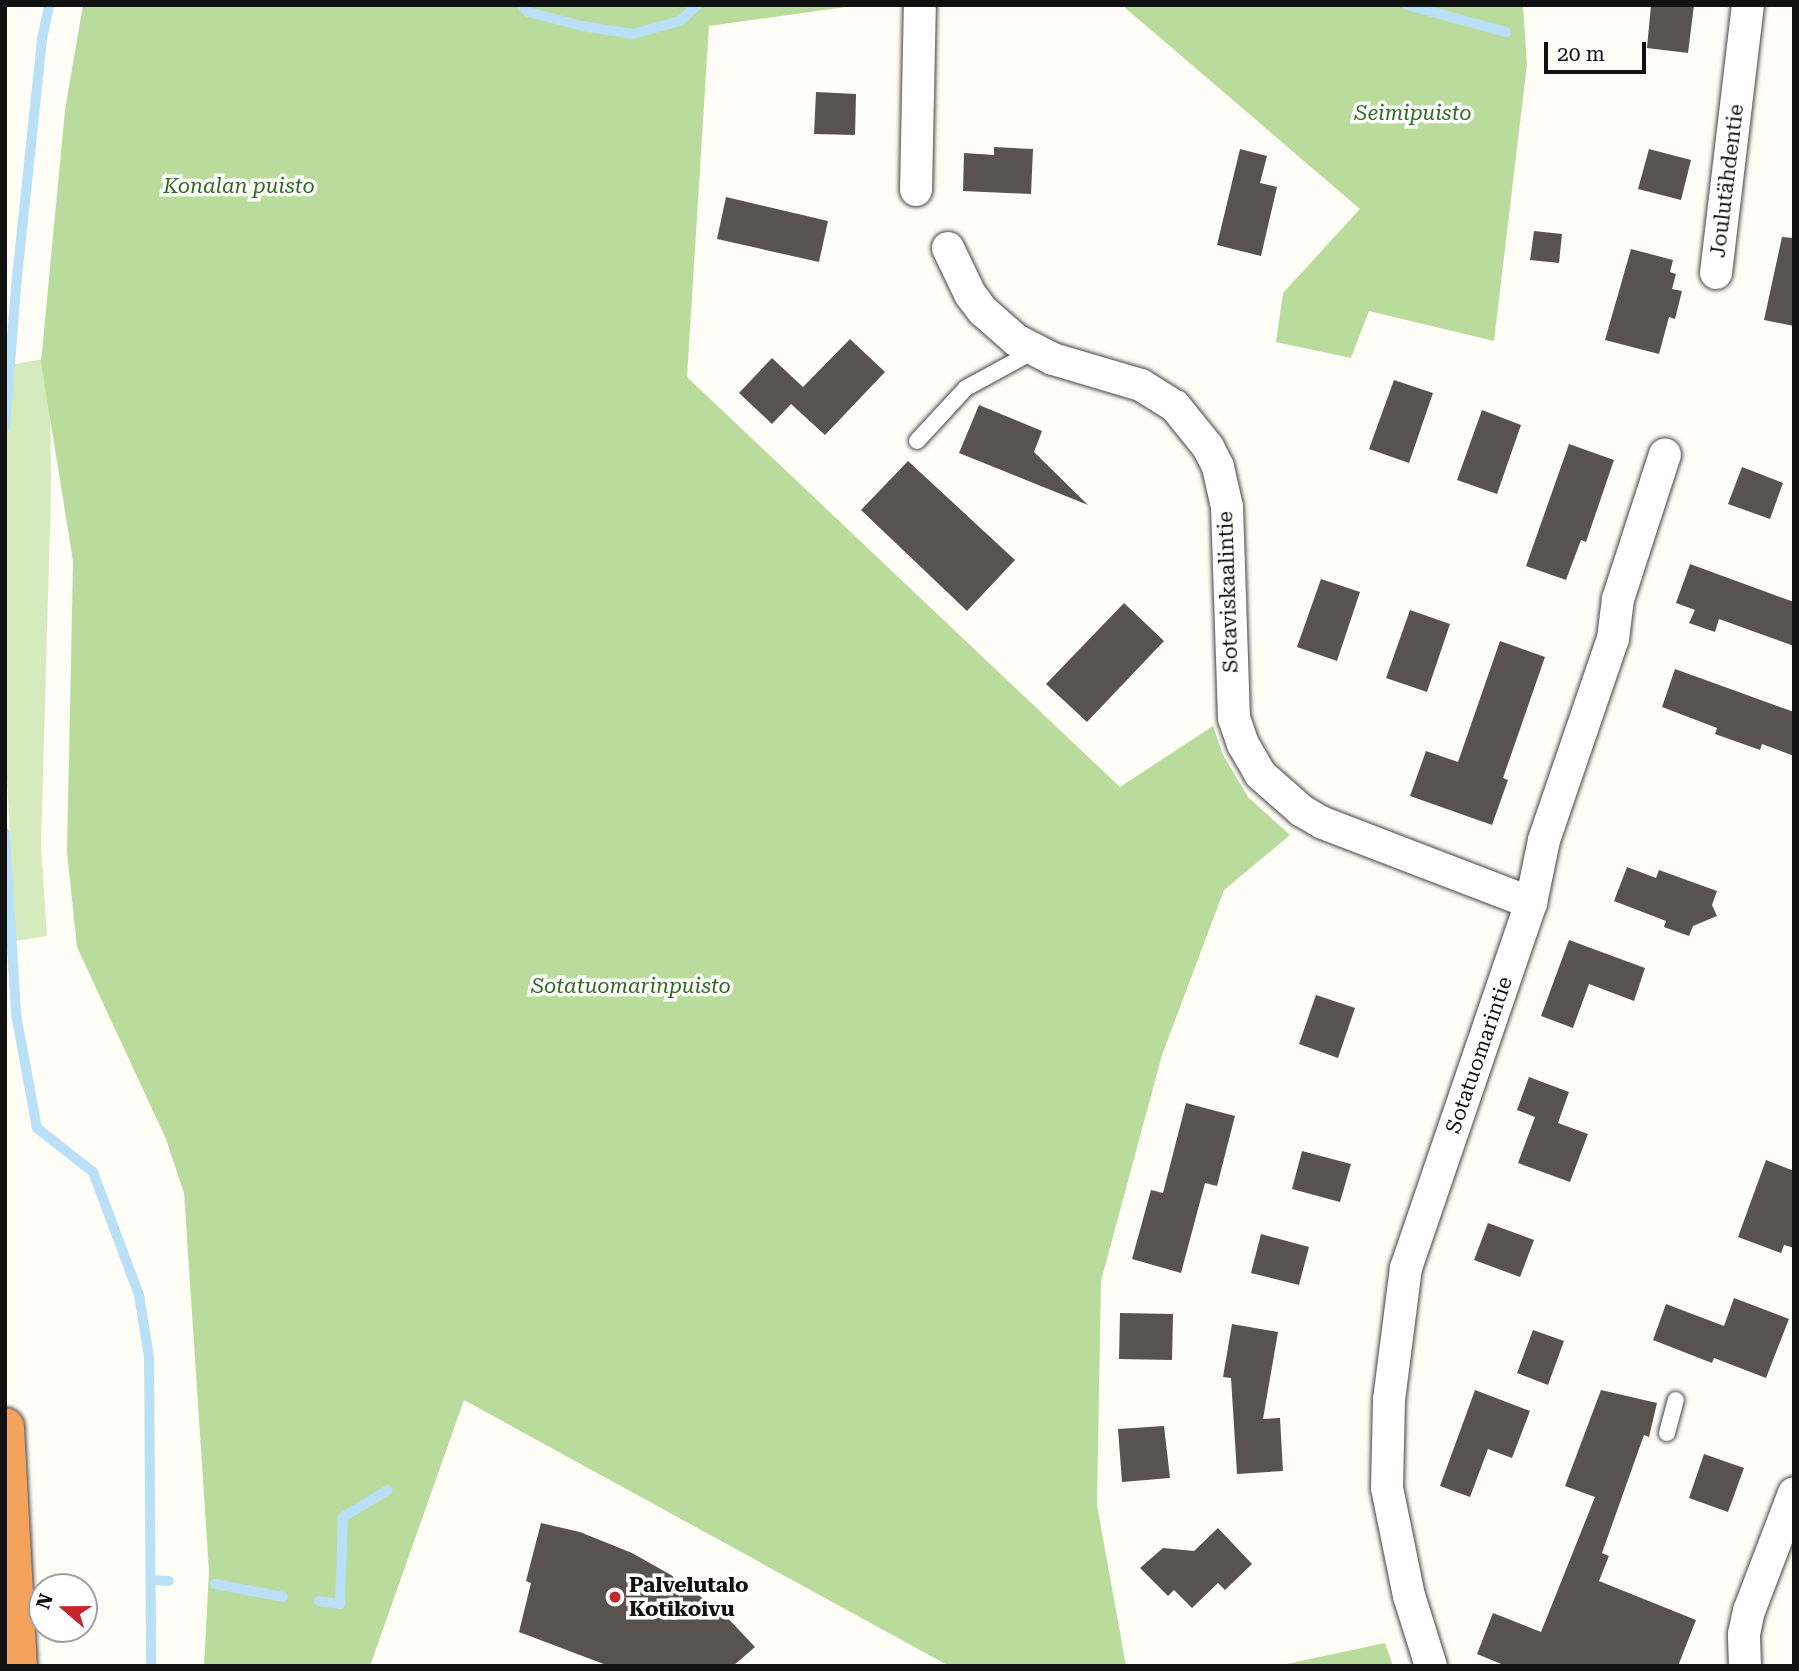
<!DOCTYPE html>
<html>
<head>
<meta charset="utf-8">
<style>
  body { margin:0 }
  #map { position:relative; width:1799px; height:1671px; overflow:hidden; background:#fffdf5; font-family:"Roboto Serif",serif }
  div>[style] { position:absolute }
  .green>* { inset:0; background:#d5ebbd }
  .forest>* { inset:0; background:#b9dc9c }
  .stream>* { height:10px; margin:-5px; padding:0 5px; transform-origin:5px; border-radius:5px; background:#b9e0f7 }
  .building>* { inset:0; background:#5a524d }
  .roads { filter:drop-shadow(0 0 2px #444) drop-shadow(0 0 2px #444) }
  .lane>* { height:16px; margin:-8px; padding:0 8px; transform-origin:8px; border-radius:8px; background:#fff }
  .street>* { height:32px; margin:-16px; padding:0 16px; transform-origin:16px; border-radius:16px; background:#fff }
  .highway>* { height:38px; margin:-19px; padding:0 19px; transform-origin:19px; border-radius:19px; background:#f5a25d }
  .dots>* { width:19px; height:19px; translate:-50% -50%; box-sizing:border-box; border:4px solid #fff; border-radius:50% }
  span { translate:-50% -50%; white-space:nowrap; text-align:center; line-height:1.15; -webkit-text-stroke:7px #fff; paint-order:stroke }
  .park-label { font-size:21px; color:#2f6b1f; font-style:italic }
  .street-label { font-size:21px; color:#111 }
  .poi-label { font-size:21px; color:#111; font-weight:700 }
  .left { translate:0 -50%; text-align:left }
  .frame { position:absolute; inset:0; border:7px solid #111; pointer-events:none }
  .north { position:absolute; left:28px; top:1573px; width:70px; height:70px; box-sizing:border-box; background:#fff; border:2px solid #a0a0a0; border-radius:50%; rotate:290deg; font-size:19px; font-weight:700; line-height:28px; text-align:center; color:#111 }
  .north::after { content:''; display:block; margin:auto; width:24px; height:32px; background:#c4262e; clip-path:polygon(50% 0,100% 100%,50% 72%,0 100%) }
  .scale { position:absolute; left:1544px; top:42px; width:102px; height:32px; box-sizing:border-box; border:4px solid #111; border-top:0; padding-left:9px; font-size:21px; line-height:24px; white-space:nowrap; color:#111; -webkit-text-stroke:5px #fff; paint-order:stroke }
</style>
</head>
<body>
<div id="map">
  <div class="green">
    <div style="clip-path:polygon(50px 358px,51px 491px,41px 846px,47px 936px,15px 941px,5px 738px,5px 488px,9px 365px)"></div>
  </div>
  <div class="forest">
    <div style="clip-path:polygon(83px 5px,860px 5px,709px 26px,687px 377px,1120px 787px,1213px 726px,1223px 755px,1248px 797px,1290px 835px,1224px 890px,1162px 1055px,1101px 1281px,1097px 1505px,1126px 1666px,949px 1666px,464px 1400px,370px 1666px,204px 1666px,209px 1571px,184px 1193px,166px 1139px,77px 947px,67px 852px,73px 561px,41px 362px,65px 110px)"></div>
    <div style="clip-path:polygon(1103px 5px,1523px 5px,1527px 64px,1494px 341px,1369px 311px,1351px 358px,1276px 342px,1283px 293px,1360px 209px,1123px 6px)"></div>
    <div style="clip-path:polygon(1385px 1643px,1393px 1666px,1277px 1666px)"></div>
  </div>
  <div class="stream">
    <div style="left:522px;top:5px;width:9px;rotate:49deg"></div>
    <div style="left:528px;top:12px;width:56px;rotate:14.5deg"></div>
    <div style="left:582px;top:26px;width:52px;rotate:8.9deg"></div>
    <div style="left:633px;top:34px;width:49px;rotate:-15.5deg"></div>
    <div style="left:680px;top:21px;width:23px;rotate:-43deg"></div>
    <div style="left:1407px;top:5px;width:103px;rotate:15.3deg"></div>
    <div style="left:5px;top:427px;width:140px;rotate:-85.5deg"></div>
    <div style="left:16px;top:287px;width:249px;rotate:-84deg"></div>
    <div style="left:42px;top:39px;width:35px;rotate:-78deg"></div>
    <div style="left:5px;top:833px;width:181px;rotate:86.5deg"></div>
    <div style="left:16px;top:1014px;width:116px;rotate:79.6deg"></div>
    <div style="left:37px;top:1128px;width:71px;rotate:38.2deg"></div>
    <div style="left:93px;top:1172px;width:131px;rotate:69.5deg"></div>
    <div style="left:139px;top:1295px;width:63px;rotate:80.8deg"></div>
    <div style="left:149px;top:1357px;width:309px;rotate:89.6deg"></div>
    <div style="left:152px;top:1580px;width:17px;rotate:3deg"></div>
    <div style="left:215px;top:1584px;width:69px;rotate:10.8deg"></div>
    <div style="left:319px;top:1601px;width:21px;rotate:8deg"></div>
    <div style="left:340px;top:1604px;width:87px;rotate:-88deg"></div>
    <div style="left:343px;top:1517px;width:52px;rotate:-31deg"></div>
  </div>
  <div class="building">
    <div style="clip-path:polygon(1651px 5px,1694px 5px,1688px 53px,1647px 48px)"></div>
    <div style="clip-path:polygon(816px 92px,856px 94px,855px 135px,814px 134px)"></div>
    <div style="clip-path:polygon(994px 147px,1033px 149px,1031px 194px,963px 191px,964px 153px,994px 155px)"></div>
    <div style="clip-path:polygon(1240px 149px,1267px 156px,1260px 183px,1277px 187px,1261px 256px,1217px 245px)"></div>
    <div style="clip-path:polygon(1649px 149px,1691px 160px,1681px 200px,1638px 189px)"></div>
    <div style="clip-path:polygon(726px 197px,828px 221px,819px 262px,717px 239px)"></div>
    <div style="clip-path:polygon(1534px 231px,1562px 234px,1559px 263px,1530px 260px)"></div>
    <div style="clip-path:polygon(1782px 237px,1794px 238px,1794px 326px,1764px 320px)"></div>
    <div style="clip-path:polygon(1631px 249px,1673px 260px,1670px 272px,1676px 274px,1672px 289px,1682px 291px,1675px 319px,1669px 317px,1659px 354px,1605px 340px)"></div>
    <div style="clip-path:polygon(850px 339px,885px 372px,825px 435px,791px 404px,772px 424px,739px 393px,772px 358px,803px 387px)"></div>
    <div style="clip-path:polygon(1394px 380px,1433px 393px,1409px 463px,1369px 449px)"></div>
    <div style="clip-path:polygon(979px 405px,1042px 431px,1034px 452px,1088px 505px,959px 453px)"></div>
    <div style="clip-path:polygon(1482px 410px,1521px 425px,1497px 494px,1457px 480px)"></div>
    <div style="clip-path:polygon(1569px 444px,1614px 460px,1586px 542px,1581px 540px,1566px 580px,1526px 566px)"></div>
    <div style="clip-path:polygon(908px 461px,1015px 560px,967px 611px,861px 510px)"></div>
    <div style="clip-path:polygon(1742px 467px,1783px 483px,1770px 519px,1728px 504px)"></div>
    <div style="clip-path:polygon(1690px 564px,1794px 602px,1794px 646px,1719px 619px,1715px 632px,1689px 623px,1695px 610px,1676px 603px)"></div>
    <div style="clip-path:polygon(1321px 579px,1360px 592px,1337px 661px,1297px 647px)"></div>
    <div style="clip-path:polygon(1124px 603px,1164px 641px,1087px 722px,1046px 684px)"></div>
    <div style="clip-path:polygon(1410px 610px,1450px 624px,1427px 692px,1386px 678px)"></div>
    <div style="clip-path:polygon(1500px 641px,1545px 657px,1503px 778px,1508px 780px,1492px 825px,1410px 796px,1426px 751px,1458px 762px)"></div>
    <div style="clip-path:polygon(1675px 669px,1794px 712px,1794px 756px,1762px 744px,1760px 750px,1715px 734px,1717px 728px,1662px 707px)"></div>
    <div style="clip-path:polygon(1627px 867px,1656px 878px,1659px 870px,1717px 891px,1712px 905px,1717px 916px,1693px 926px,1689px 936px,1664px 927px,1666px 921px,1614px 901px)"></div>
    <div style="clip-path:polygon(1569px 940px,1645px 968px,1634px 1001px,1589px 984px,1573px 1028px,1541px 1016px)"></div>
    <div style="clip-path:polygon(1316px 995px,1355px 1008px,1338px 1058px,1299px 1044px)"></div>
    <div style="clip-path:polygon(1529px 1077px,1569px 1092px,1558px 1123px,1588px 1134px,1570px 1182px,1518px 1163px,1535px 1117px,1517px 1110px)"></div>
    <div style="clip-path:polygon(1186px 1103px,1235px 1116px,1217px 1186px,1205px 1183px,1181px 1273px,1132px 1259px,1151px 1190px,1163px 1193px)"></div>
    <div style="clip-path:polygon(1302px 1151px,1351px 1164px,1340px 1202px,1292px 1189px)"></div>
    <div style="clip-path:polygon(1766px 1160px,1794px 1171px,1794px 1248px,1784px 1245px,1781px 1253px,1738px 1237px)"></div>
    <div style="clip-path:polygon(1488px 1223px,1534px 1240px,1520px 1277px,1474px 1260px)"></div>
    <div style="clip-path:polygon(1261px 1234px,1309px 1247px,1299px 1285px,1251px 1273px)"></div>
    <div style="clip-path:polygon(1734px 1298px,1789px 1319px,1766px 1378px,1714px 1358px,1712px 1363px,1653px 1340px,1666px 1304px,1724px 1326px)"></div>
    <div style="clip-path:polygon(1120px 1313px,1173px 1314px,1172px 1360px,1119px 1359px)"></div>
    <div style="clip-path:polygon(1232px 1324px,1278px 1332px,1263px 1419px,1280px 1418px,1283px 1471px,1237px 1474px,1231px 1378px,1223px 1377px)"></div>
    <div style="clip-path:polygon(1533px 1330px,1564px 1341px,1548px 1385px,1517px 1373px)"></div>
    <div style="clip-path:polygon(1475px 1390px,1530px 1411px,1512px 1458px,1488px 1449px,1470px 1497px,1440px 1486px)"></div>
    <div style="clip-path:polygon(1601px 1390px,1657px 1403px,1649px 1437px,1644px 1435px,1602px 1553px,1609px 1556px,1599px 1581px,1696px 1620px,1678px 1666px,1506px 1666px,1477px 1654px,1493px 1613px,1541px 1632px,1595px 1497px,1565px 1486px)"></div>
    <div style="clip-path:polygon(1164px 1426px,1170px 1478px,1122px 1482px,1118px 1429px)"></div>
    <div style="clip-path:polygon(1704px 1454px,1744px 1468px,1728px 1512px,1689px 1498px)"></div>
    <div style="clip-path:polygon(541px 1523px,580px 1532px,632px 1553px,671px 1575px,723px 1613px,755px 1647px,733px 1666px,609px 1666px,519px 1632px,531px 1583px,526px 1581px)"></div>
    <div style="clip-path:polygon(1218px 1528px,1252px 1564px,1225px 1590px,1218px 1583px,1192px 1608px,1174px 1590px,1168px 1596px,1140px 1568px,1163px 1548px,1194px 1551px)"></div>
  </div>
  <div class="roads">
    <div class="lane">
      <div style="left:917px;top:441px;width:72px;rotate:-47.2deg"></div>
      <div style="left:966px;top:388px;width:80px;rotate:-28.5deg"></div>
      <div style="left:1667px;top:1433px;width:34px;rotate:-75deg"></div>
    </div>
    <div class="street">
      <div style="left:916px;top:190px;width:185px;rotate:-88.8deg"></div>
      <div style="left:948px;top:248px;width:51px;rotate:64.4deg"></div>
      <div style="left:970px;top:294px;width:21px;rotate:53deg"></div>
      <div style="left:983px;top:311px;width:44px;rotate:41.3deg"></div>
      <div style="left:1016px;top:340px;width:42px;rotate:27.2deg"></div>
      <div style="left:1053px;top:359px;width:92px;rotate:16.5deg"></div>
      <div style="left:1141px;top:385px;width:40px;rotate:32deg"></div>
      <div style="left:1175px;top:406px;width:53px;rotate:51.2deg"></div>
      <div style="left:1208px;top:447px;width:22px;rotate:63deg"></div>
      <div style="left:1218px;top:467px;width:41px;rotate:77.3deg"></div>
      <div style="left:1227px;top:507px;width:211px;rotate:88.1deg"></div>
      <div style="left:1234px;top:718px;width:28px;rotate:71deg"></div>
      <div style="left:1243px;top:744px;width:34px;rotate:60deg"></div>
      <div style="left:1260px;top:774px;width:56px;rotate:41.4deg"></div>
      <div style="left:1302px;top:811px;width:24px;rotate:30deg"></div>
      <div style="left:1323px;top:823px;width:223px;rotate:21deg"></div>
      <div style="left:1716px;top:273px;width:270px;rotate:-83.2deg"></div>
      <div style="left:1431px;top:1666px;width:73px;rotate:-107.4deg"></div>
      <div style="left:1409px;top:1596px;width:110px;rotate:-101.5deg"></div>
      <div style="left:1387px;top:1488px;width:88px;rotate:-88.7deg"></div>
      <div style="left:1389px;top:1400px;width:133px;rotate:-82.7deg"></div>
      <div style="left:1406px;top:1268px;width:386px;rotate:-71.1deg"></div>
      <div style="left:1531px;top:903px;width:64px;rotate:-78.3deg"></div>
      <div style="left:1544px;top:840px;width:213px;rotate:-71.1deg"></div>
      <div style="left:1613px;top:639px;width:40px;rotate:-82.9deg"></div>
      <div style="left:1618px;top:599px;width:152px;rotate:-72deg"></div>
      <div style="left:1745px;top:1666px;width:32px;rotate:-92deg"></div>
      <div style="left:1744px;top:1634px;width:24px;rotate:-78deg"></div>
      <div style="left:1749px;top:1611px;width:126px;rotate:-69.1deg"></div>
    </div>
    <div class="highway">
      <div style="left:5px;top:1427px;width:239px;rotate:86.9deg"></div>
    </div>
  </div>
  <div class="dots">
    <div style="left:615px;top:1597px;background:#c4262e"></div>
  </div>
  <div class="park-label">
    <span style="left:1413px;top:113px">Seimipuisto</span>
    <span style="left:239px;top:186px">Konalan puisto</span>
    <span style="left:631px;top:986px">Sotatuomarinpuisto</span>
  </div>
  <div class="street-label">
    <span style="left:1727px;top:181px;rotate:-83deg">Joulutähdentie</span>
    <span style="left:1228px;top:592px;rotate:-92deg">Sotaviskaalintie</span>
    <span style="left:1479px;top:1055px;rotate:-71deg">Sotatuomarintie</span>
  </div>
  <div class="poi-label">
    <span class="left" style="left:629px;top:1597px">Palvelutalo<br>Kotikoivu</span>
  </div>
  <div class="frame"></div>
  <div class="north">N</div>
  <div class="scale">20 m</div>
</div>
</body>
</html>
